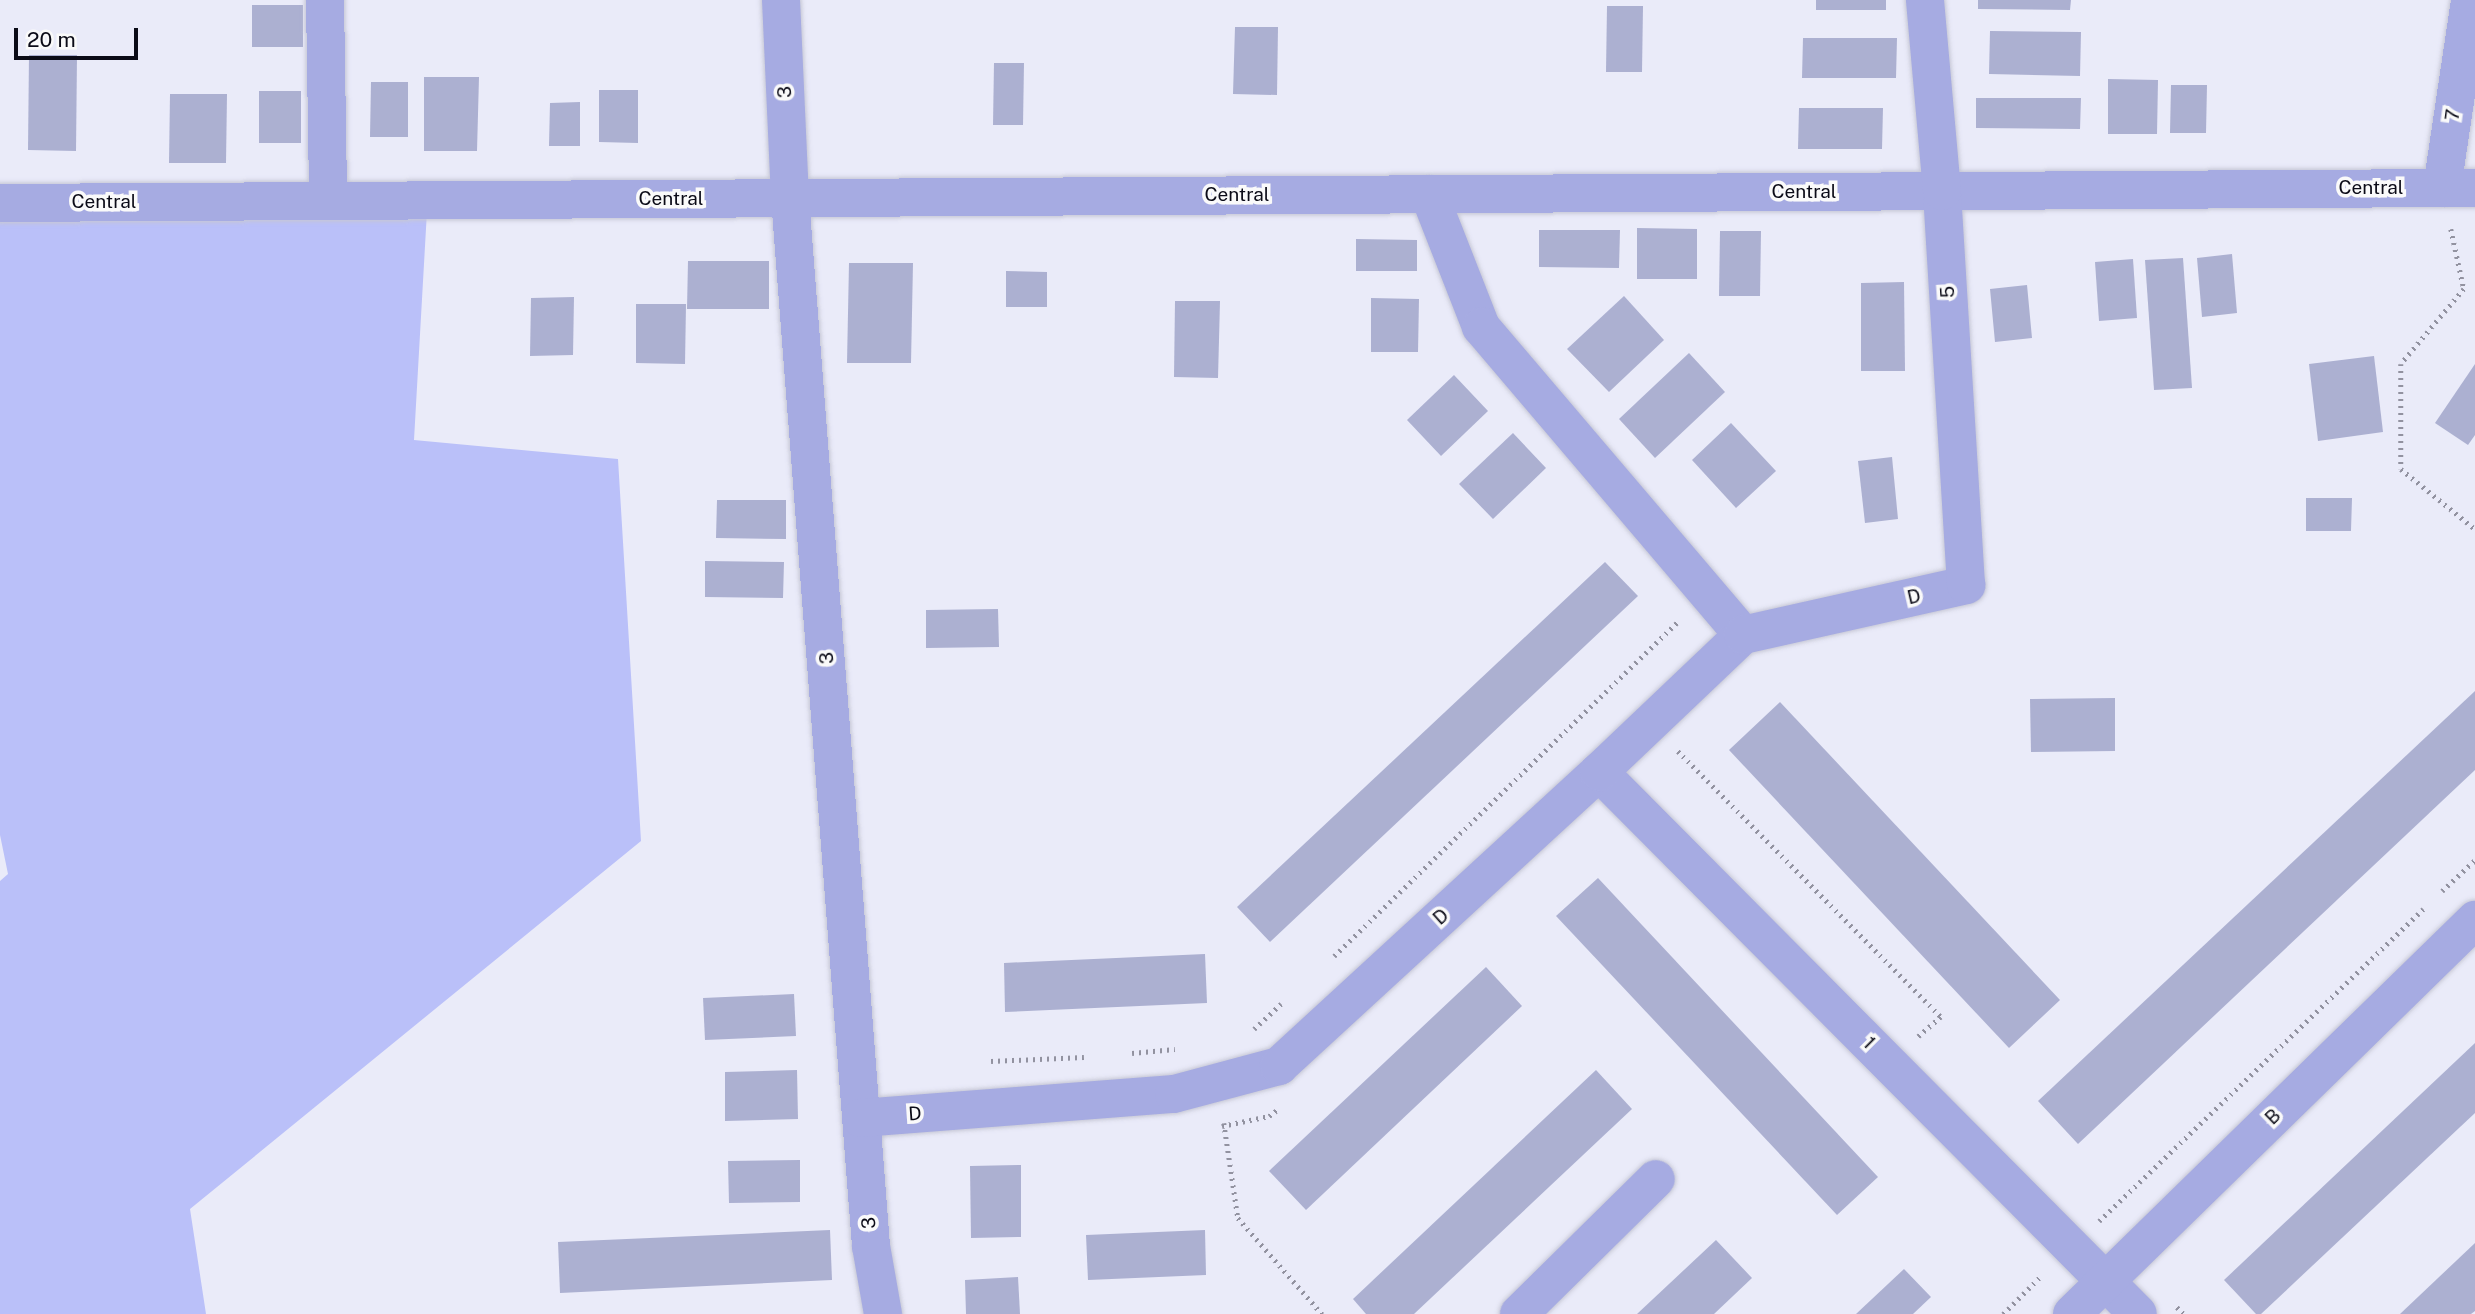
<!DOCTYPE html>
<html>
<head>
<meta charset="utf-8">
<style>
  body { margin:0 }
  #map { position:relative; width:2475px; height:1314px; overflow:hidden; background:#eaebf9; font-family:"Public Sans",sans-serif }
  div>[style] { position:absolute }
  .green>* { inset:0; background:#bac0f9 }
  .building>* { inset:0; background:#acb0d1 }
  .path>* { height:4.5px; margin-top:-2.25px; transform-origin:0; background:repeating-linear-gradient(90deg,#9292a0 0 2px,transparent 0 7px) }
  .roads { filter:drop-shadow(0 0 2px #c6c7d5) drop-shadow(0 0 2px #c6c7d5) }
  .minor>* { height:38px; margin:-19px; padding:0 19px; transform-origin:19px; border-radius:19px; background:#a6abe2 }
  span { translate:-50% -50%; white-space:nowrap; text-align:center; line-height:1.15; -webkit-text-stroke:7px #fafafa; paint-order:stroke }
  .street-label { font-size:19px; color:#0b0b17 }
  .scale { position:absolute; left:14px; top:28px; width:124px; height:32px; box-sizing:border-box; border:4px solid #0b0b17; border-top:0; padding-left:9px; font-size:21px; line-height:24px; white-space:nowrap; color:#0b0b17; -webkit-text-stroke:5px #fafafa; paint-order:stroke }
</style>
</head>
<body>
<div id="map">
  <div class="green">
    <div style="clip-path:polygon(0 210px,427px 211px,414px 440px,618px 459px,641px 841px,190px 1209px,206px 1314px,0 1314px,0 881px,8px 874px,0 835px)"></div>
  </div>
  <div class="building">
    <div style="clip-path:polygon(1816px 0,1886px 0,1886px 10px,1816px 10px)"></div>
    <div style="clip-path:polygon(1978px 0,2071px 0,2070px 10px,1978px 9px)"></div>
    <div style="clip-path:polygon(252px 5px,303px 5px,303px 47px,252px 47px)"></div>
    <div style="clip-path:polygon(1607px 6px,1643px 6px,1642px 72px,1606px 72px)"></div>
    <div style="clip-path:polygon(1235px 27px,1278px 27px,1277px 95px,1233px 94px)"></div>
    <div style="clip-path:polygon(1990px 31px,2081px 32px,2080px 76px,1989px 74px)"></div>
    <div style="clip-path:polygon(1803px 38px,1897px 38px,1896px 78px,1802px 78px)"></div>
    <div style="clip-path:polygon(29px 55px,77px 55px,76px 151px,28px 150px)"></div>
    <div style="clip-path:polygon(994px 63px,1024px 63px,1023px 125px,993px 125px)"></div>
    <div style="clip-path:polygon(424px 77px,479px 77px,477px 151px,424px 151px)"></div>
    <div style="clip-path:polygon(2108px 79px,2158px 80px,2157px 134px,2108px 134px)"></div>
    <div style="clip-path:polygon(371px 82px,408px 82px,408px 137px,370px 137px)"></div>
    <div style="clip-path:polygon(2171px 85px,2207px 85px,2206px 133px,2170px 133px)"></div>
    <div style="clip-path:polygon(599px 90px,638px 90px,638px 143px,599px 142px)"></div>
    <div style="clip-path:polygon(259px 91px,301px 91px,301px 143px,259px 143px)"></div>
    <div style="clip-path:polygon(170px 94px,227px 94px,226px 163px,169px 163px)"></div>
    <div style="clip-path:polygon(1976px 98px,2081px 98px,2080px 129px,1976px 128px)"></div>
    <div style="clip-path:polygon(580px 102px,580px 146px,549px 146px,550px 103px)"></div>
    <div style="clip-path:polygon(1799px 108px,1883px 108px,1882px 149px,1798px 149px)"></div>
    <div style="clip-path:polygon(1637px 228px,1697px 229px,1697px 279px,1637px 279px)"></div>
    <div style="clip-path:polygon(1539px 230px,1620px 230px,1619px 268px,1539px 267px)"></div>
    <div style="clip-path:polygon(1720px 231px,1761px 231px,1760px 296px,1719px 296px)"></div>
    <div style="clip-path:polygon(1356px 239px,1417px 240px,1417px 271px,1356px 271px)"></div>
    <div style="clip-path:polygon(2232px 254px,2237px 313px,2202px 317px,2197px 258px)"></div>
    <div style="clip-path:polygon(2183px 258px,2192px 388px,2154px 390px,2145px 260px)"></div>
    <div style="clip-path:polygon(2133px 259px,2137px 318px,2099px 321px,2095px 262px)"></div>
    <div style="clip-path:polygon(688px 261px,769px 261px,769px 309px,687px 309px)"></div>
    <div style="clip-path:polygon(849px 263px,913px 263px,911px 363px,847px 363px)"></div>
    <div style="clip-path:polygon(1006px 271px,1047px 272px,1047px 307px,1006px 307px)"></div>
    <div style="clip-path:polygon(1904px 282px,1905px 371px,1861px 371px,1861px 283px)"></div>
    <div style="clip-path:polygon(2027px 285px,2032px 338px,1995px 342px,1990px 289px)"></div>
    <div style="clip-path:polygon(1624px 296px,1664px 340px,1609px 392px,1567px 349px)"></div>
    <div style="clip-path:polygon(574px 297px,573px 355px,530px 356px,531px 298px)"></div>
    <div style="clip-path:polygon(1371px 298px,1419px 299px,1418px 352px,1371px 352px)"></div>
    <div style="clip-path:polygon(1175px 301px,1220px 301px,1218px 378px,1174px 377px)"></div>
    <div style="clip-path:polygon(636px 304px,686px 304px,685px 364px,636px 363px)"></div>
    <div style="clip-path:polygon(1689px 353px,1725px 392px,1655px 458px,1619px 419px)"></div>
    <div style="clip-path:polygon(2374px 356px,2383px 432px,2318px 441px,2309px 364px)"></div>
    <div style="clip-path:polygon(2475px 364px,2475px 435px,2468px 445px,2435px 423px)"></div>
    <div style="clip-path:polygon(1454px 375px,1488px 411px,1441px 456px,1407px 420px)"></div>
    <div style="clip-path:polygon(1731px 423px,1776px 471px,1736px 508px,1692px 460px)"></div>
    <div style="clip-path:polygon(1513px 433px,1546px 468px,1493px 519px,1459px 484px)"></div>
    <div style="clip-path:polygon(1892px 457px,1898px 519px,1865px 523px,1858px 461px)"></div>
    <div style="clip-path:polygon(2306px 498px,2352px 498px,2351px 531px,2306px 531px)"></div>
    <div style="clip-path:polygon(717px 500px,786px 500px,786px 539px,716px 538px)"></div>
    <div style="clip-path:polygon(705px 561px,784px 562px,783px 598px,705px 597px)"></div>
    <div style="clip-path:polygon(1605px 562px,1638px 596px,1270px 942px,1237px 907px)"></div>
    <div style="clip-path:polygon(998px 609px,999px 647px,926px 648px,926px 610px)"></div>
    <div style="clip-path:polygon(2475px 691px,2475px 770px,2078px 1144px,2038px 1101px)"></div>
    <div style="clip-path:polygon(2115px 698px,2115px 751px,2031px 752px,2030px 699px)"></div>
    <div style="clip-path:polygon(1780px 702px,2060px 1000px,2009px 1048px,1729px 750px)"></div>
    <div style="clip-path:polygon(1598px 878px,1878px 1177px,1837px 1215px,1556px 916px)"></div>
    <div style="clip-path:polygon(1205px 954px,1207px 1003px,1005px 1012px,1004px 963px)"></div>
    <div style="clip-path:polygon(1486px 967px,1522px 1006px,1306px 1210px,1269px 1171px)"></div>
    <div style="clip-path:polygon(794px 994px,796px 1036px,705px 1040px,703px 998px)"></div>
    <div style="clip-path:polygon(2475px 1043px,2475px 1113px,2261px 1314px,2256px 1314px,2224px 1280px)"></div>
    <div style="clip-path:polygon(797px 1070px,798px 1119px,725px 1121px,725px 1072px)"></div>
    <div style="clip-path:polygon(1596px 1070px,1632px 1109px,1414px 1314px,1366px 1314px,1353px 1299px)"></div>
    <div style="clip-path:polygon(800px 1160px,800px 1202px,729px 1203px,728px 1161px)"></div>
    <div style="clip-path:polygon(1021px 1165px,1021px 1237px,971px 1238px,970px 1166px)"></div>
    <div style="clip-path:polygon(830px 1230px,832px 1280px,560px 1293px,558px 1242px)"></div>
    <div style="clip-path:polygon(1205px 1230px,1206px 1275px,1088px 1280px,1086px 1235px)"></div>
    <div style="clip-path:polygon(1716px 1240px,1752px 1278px,1714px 1314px,1637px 1314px)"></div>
    <div style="clip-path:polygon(2475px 1243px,2475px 1311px,2471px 1314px,2400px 1314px)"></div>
    <div style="clip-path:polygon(1904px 1269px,1931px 1297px,1913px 1314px,1856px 1314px)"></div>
    <div style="clip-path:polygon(1018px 1277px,1020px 1314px,966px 1314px,965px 1280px)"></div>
  </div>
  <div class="path">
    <div style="left:2451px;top:229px;width:61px;rotate:77.8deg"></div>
    <div style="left:2464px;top:289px;width:98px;rotate:130deg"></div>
    <div style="left:2401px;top:364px;width:105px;rotate:90deg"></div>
    <div style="left:2401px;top:469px;width:95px;rotate:39deg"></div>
    <div style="left:1678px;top:751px;width:374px;rotate:45.3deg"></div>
    <div style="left:1941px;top:1017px;width:30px;rotate:139deg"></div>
    <div style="left:2442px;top:891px;width:45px;rotate:-43.2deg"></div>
    <div style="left:1334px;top:956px;width:481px;rotate:-44.2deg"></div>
    <div style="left:1254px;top:1029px;width:37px;rotate:-43deg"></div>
    <div style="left:1132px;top:1053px;width:43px;rotate:-5.3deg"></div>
    <div style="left:991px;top:1061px;width:93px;rotate:-2.5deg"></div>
    <div style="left:1224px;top:1123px;width:96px;rotate:81.6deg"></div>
    <div style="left:1238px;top:1218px;width:128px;rotate:48.8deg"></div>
    <div style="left:1222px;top:1126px;width:48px;rotate:-12deg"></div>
    <div style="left:1269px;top:1116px;width:10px;rotate:-37deg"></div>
    <div style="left:2099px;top:1221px;width:450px;rotate:-43.9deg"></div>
    <div style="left:2177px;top:1307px;width:10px;rotate:45deg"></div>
    <div style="left:2003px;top:1314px;width:55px;rotate:-45deg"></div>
  </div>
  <div class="roads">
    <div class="minor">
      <div style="left:325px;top:0;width:201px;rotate:89.1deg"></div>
      <div style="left:781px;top:0;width:198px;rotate:87.4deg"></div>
      <div style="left:790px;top:198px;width:1051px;rotate:85.58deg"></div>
      <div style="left:871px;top:1246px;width:69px;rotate:80deg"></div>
      <div style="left:2442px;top:188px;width:190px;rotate:-81.5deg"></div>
      <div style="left:1429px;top:194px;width:143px;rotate:68.6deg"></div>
      <div style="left:1481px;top:327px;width:404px;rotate:49.6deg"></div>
      <div style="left:0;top:203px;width:2475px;rotate:-0.35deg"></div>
      <div style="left:1599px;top:772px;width:764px;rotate:45.16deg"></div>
      <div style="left:861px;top:1118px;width:314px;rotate:-4.4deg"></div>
      <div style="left:1174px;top:1094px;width:109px;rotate:-14.9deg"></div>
      <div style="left:1279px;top:1066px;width:435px;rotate:-42.6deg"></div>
      <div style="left:1599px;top:772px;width:199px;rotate:-43.6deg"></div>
      <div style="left:1743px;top:635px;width:229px;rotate:-12.6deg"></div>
      <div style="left:1966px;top:585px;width:395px;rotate:-93.5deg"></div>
      <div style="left:1942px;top:191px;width:192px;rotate:-95.1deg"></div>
      <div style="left:1519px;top:1314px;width:192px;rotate:-44.6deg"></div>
      <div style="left:2072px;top:1314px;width:564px;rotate:-44.35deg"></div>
    </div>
  </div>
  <div class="street-label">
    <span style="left:785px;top:92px;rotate:-93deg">3</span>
    <span style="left:2453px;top:115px;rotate:-82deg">7</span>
    <span style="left:2371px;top:188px">Central</span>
    <span style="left:1804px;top:192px">Central</span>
    <span style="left:1237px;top:195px">Central</span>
    <span style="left:671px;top:199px">Central</span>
    <span style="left:104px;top:202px">Central</span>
    <span style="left:1948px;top:292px;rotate:-94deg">5</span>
    <span style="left:1914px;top:597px;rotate:-13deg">D</span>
    <span style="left:827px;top:658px;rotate:-94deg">3</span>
    <span style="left:1441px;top:917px;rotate:-42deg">D</span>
    <span style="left:1869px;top:1043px;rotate:45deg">1</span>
    <span style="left:915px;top:1114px;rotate:-4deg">D</span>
    <span style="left:2273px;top:1117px;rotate:-44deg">B</span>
    <span style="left:869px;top:1223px;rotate:-94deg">3</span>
  </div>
  <div class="scale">20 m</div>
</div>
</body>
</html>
